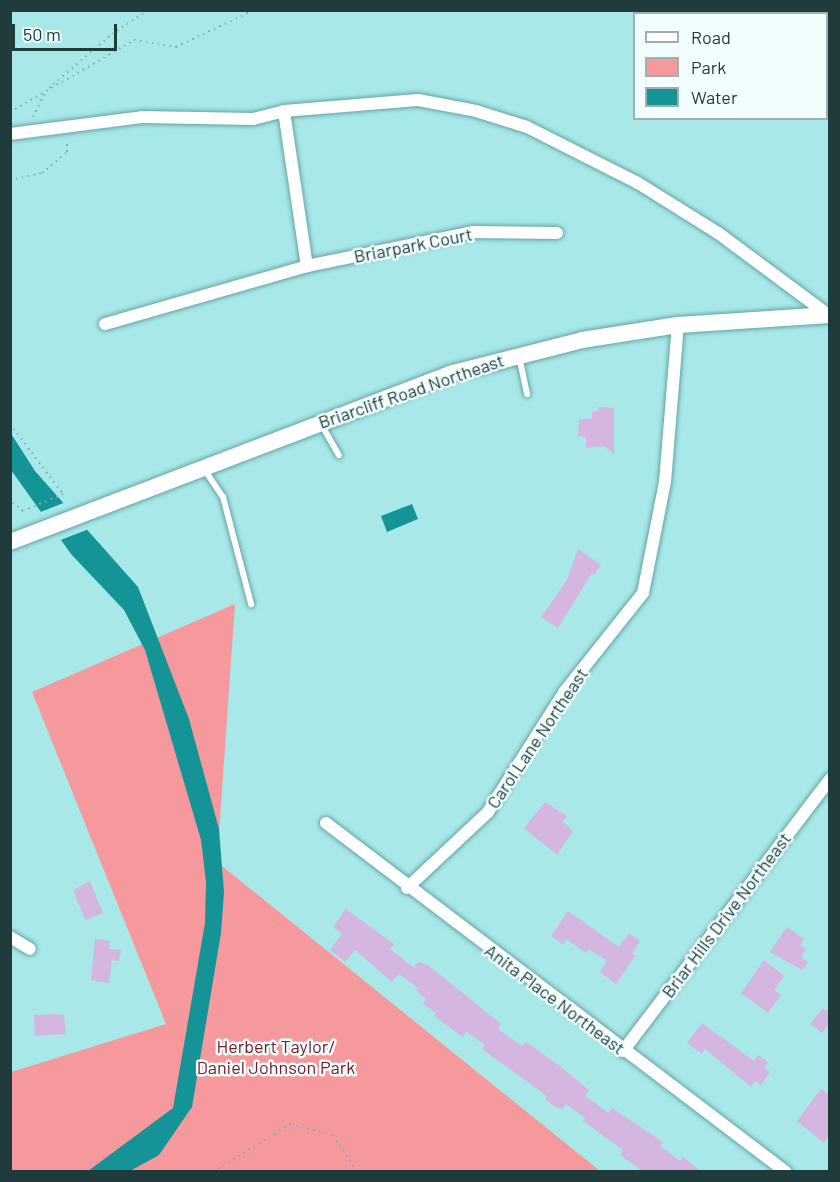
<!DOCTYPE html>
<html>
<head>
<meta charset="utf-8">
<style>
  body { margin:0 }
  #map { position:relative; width:840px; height:1182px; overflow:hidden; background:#a8e8e9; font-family:Barlow,sans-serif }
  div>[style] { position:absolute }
  .green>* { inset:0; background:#f6999c }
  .water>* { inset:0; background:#149497 }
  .pier>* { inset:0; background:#a8e8e9 }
  .building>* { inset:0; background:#d4b6de }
  .path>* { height:2px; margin-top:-1px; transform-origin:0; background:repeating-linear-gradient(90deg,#7cb0b1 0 1.5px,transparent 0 6px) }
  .roads { filter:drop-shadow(0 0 2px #65a4a5) drop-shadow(0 0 2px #65a4a5) }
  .service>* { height:6px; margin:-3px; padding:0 3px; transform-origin:3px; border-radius:3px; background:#fff }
  .minor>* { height:12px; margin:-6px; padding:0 6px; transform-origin:6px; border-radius:6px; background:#fff }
  .secondary>* { height:16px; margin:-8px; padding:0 8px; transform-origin:8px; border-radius:8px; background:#fff }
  span { translate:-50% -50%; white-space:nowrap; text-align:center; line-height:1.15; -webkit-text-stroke:5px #f2fefe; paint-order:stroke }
  .street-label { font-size:18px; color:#203b3b }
  .park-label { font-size:18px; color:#701b27 }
  .frame { position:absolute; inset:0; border:12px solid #203b3b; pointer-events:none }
  .legend { position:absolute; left:633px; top:12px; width:195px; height:108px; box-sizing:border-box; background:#f2fefe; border:2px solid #9eb0b0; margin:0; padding:8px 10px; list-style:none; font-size:18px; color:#203b3b }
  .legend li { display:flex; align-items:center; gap:12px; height:30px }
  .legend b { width:30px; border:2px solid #9eb0b0 }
  .scale { position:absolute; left:12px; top:24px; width:105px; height:27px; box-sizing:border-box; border:3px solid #203b3b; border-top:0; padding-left:8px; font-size:18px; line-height:21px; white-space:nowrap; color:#203b3b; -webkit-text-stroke:4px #f2fefe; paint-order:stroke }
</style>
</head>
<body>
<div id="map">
  <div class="green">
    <div style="clip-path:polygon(235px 604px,217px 862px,600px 1171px,11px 1172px,11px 1072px,166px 1024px,32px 692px)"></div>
  </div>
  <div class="water">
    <div style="clip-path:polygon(10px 432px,35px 471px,138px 587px,189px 719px,219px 829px,224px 892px,221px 933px,192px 1107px,159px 1155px,130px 1171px,88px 1171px,173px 1108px,205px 923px,206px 882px,201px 840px,145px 650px,124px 610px,71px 554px,11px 470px)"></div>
    <div style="clip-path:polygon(412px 504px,418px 519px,387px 532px,381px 516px)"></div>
  </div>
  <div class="pier">
    <div style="clip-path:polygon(66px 502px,89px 529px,58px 541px,38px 513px)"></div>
  </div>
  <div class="building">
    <div style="clip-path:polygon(598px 407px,614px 408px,614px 454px,604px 446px,586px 448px,586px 437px,578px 436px,579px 419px,592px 419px,592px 411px,598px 411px)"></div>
    <div style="clip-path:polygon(578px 549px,601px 565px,594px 575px,592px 573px,558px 628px,541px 617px,567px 580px)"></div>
    <div style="clip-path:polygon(545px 802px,567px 816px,563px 822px,573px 831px,557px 855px,524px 828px)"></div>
    <div style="clip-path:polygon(90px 881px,103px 913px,85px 920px,73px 890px)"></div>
    <div style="clip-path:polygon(346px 909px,394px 944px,390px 949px,414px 968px,418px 962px,428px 965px,501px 1024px,498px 1029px,522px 1046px,526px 1042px,561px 1067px,589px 1090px,585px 1096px,609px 1113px,612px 1108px,663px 1142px,660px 1146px,680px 1161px,683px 1157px,702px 1172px,644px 1172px,620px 1155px,623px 1150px,583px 1121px,585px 1118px,566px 1104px,562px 1109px,555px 1107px,545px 1099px,547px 1096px,482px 1049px,485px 1045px,466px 1032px,463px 1037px,434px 1016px,436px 1013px,423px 1004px,426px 999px,416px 991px,418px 988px,399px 974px,392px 982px,355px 950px,345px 962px,330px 950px,342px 934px,333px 927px)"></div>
    <div style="clip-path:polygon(568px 911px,619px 947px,629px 933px,640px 941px,632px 954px,635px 956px,616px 984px,600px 972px,607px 961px,589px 949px,586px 953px,566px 939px,563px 944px,551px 936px)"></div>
    <div style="clip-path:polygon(787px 927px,804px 939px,800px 945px,806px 949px,801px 957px,808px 962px,802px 970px,770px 952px)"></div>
    <div style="clip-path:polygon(95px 939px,110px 941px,109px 949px,121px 950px,119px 961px,112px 960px,109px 983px,91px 980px)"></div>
    <div style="clip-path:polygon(764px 960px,784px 976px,774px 990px,781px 995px,768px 1013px,741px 993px)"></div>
    <div style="clip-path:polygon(823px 1008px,830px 1013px,830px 1023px,822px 1033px,810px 1024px)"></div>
    <div style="clip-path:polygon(56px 1014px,64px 1015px,66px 1034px,35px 1036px,34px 1015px)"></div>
    <div style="clip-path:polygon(702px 1023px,754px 1061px,758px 1055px,768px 1062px,764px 1068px,770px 1072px,761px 1085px,755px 1081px,751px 1087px,705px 1049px,702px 1054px,687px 1043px)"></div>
    <div style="clip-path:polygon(821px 1089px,830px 1095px,830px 1135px,824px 1143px,797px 1121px)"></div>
  </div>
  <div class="path">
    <div style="left:49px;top:88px;width:83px;rotate:-40.6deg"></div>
    <div style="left:112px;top:34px;width:43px;rotate:-33.7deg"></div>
    <div style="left:10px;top:112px;width:143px;rotate:-30.1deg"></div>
    <div style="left:134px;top:40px;width:43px;rotate:9.5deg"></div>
    <div style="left:176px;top:47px;width:86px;rotate:-25.4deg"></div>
    <div style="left:33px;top:117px;width:27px;rotate:-63deg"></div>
    <div style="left:10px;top:180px;width:33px;rotate:-12deg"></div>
    <div style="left:42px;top:173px;width:33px;rotate:-40deg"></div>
    <div style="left:67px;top:152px;width:12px;rotate:-90deg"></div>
    <div style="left:10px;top:424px;width:88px;rotate:52.9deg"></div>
    <div style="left:63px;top:494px;width:43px;rotate:157deg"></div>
    <div style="left:23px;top:511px;width:17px;rotate:-140deg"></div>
    <div style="left:213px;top:1172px;width:91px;rotate:-31.9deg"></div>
    <div style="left:290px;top:1124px;width:44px;rotate:14.3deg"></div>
    <div style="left:333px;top:1135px;width:44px;rotate:57deg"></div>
  </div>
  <div class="roads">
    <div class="service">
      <div style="left:519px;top:356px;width:39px;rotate:78deg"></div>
      <div style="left:321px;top:424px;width:36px;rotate:60deg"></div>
      <div style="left:204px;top:469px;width:34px;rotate:56deg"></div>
      <div style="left:223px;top:497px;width:111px;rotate:75.3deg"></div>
    </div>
    <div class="minor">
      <div style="left:284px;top:111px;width:157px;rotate:81.6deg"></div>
      <div style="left:10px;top:134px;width:133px;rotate:-7.3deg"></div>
      <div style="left:142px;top:117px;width:111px;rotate:1deg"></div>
      <div style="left:253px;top:119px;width:32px;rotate:-14deg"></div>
      <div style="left:284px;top:111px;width:134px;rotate:-4.7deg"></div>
      <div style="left:418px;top:100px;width:59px;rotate:10.7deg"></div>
      <div style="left:476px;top:111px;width:53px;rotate:17.4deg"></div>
      <div style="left:527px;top:127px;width:124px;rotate:26.8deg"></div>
      <div style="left:638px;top:183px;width:94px;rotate:32deg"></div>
      <div style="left:718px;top:233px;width:136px;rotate:36.6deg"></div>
      <div style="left:105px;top:324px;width:210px;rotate:-16deg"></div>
      <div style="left:307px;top:266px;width:169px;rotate:-11.6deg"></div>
      <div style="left:473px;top:232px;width:84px;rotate:0.7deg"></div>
      <div style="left:326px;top:823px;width:577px;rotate:37.19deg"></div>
      <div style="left:407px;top:888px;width:111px;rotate:-43.2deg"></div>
      <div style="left:488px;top:812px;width:143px;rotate:-57.5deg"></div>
      <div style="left:565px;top:691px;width:125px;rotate:-51.5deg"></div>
      <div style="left:643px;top:593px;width:113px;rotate:-78.8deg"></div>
      <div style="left:665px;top:482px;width:158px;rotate:-85.3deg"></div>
      <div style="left:10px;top:937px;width:23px;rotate:31deg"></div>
      <div style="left:623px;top:1051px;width:342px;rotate:-52.7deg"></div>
    </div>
    <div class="secondary">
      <div style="left:10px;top:542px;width:470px;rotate:-20.9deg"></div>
      <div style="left:449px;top:374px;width:137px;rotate:-14.3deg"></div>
      <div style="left:582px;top:340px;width:97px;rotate:-8.9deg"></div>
      <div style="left:678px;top:325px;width:152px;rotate:-3.8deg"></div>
    </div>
  </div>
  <div class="street-label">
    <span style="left:413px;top:245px;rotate:-11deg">Briarpark Court</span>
    <span style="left:411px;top:391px;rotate:-19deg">Briarcliff Road Northeast</span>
    <span style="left:537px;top:738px;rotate:-56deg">Carol Lane Northeast</span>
    <span style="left:726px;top:915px;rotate:-53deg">Briar Hills Drive Northeast</span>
    <span style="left:555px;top:999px;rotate:37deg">Anita Place Northeast</span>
  </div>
  <div class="park-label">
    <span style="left:276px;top:1057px">Herbert Taylor/<br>Daniel Johnson Park</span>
  </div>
  <div class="frame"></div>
  <ul class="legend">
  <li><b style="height:8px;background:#fff"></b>Road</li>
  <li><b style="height:16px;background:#f6999c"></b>Park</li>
  <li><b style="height:16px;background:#149497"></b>Water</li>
  </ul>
  <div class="scale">50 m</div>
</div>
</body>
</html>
